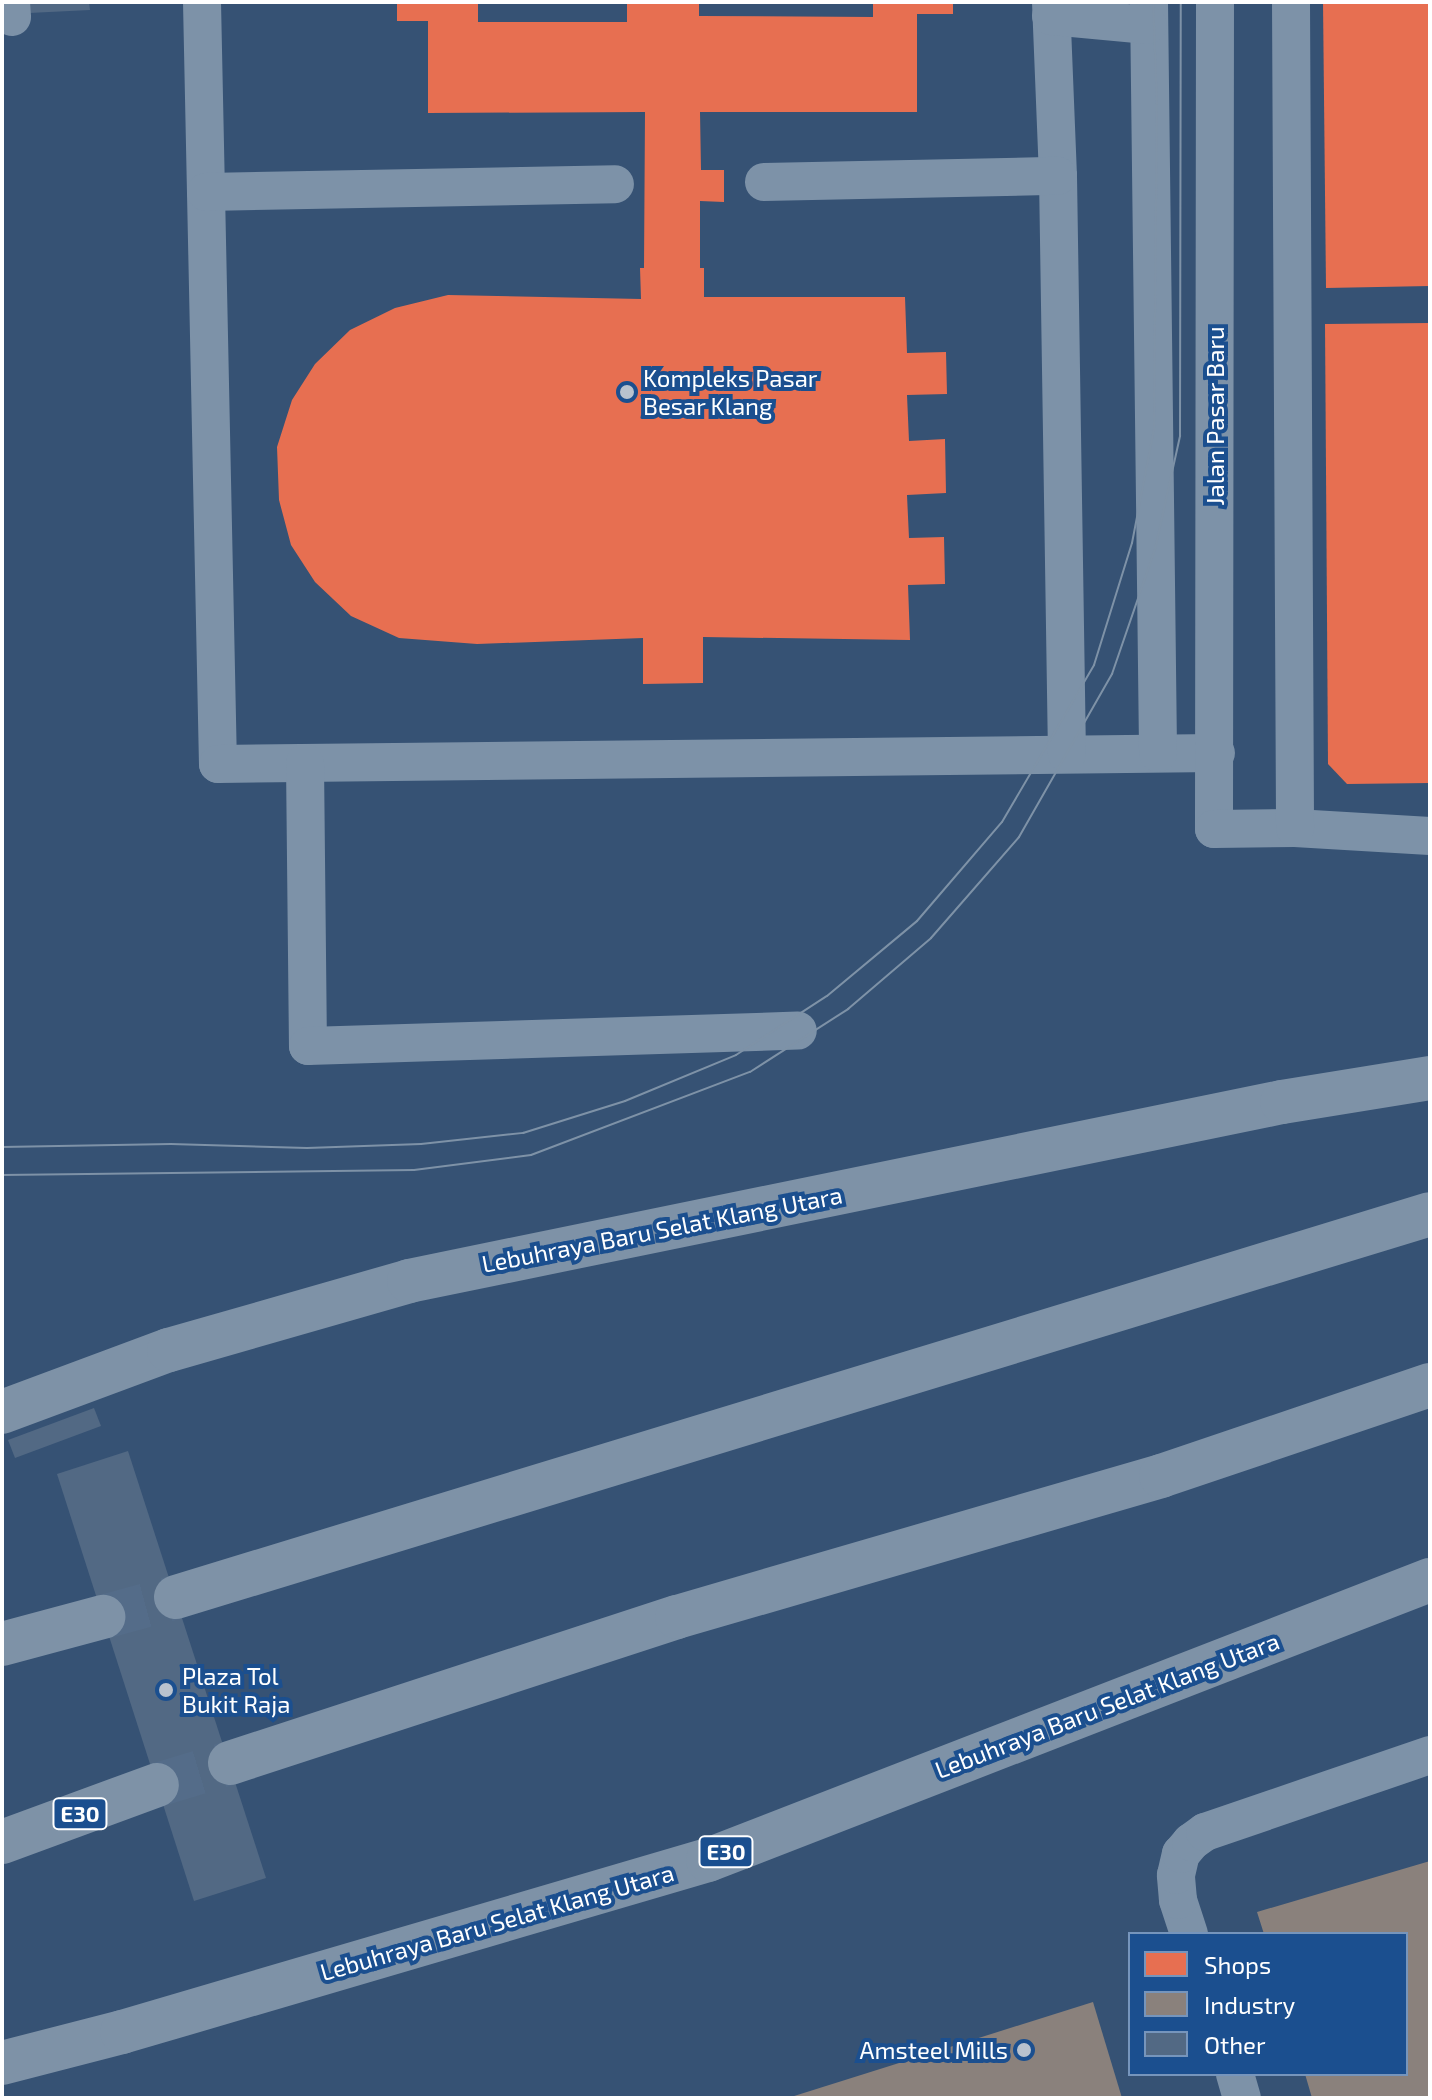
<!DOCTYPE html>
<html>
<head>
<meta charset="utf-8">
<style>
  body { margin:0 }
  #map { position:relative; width:1432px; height:2100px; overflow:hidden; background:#365274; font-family:"Exo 2",sans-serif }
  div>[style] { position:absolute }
  .shops>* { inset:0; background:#e76f51 }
  .industry>* { inset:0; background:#8a817c }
  .building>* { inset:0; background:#526984 }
  .highway-tunnel>* { height:44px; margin-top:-22px; transform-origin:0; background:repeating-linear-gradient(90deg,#546c89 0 44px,transparent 0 66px) }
  .minor>* { height:38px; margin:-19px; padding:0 19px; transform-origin:19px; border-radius:19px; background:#7d92a8 }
  .highway>* { height:44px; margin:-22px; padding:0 22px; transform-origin:22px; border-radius:22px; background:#7e92a7 }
  .tram>* { height:2px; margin:-1px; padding:0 1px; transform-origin:1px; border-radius:1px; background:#7e92a7 }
  .dots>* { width:22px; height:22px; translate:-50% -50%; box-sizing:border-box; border:4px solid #1b4f8f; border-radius:50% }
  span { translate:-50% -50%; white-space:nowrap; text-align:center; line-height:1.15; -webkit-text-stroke:8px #1b4f8f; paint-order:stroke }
  .shield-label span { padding:2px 6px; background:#1b4f8f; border:2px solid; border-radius:6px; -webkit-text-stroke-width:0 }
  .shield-label { font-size:22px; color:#fff; font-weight:700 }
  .poi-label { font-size:24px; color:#fff }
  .left { translate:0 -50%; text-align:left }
  .right { translate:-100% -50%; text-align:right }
  .street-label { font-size:24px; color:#fff }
  .frame { position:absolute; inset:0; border:4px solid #fff; pointer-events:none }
  .legend { position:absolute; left:1128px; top:1932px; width:280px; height:144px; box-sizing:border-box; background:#1b4f8f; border:2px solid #7695bc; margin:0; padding:10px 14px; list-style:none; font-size:24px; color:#fff }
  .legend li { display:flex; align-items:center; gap:16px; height:40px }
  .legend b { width:40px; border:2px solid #7695bc }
</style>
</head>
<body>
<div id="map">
  <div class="shops">
    <div style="clip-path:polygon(397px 2px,478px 2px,478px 22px,627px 22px,627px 2px,699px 2px,699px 16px,873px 17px,873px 2px,953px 2px,953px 14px,917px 14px,917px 112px,700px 112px,701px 170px,724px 170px,724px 202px,700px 201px,700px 268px,704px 268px,704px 297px,905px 297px,907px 353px,946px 352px,947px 394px,907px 395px,909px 441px,945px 439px,946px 493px,907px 495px,909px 538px,944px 537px,945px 584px,908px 585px,910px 640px,703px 637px,703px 683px,643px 684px,643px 638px,477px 644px,399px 638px,351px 616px,315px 582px,291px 545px,279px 500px,277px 447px,292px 400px,315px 364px,350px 330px,395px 308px,448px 295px,641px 299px,640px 268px,644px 268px,645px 112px,428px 113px,428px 21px,397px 21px)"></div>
    <div style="clip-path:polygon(1323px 2px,1430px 2px,1430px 286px,1326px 288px)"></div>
    <div style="clip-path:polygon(1430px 323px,1430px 783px,1347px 784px,1328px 764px,1325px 324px)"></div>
  </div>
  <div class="industry">
    <div style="clip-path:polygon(1430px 1861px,1430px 2098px,1312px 2098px,1305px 2074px,1406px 2074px,1406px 1934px,1264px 1934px,1257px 1912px)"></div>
    <div style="clip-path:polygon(1093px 2002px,1122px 2098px,791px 2098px,791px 2097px)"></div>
  </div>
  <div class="building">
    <div style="clip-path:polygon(28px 2px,89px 2px,90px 10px,29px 13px)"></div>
    <div style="clip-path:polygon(94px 1408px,101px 1426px,15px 1458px,8px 1440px)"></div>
    <div style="clip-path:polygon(128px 1451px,266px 1878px,194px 1901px,57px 1474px)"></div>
  </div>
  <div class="highway-tunnel">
    <div style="left:103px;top:1617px;width:76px;rotate:-15.3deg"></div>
    <div style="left:157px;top:1785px;width:76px;rotate:-16.8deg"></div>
  </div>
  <div class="minor">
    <div style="left:11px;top:2px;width:15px;rotate:86deg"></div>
    <div style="left:202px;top:2px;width:762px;rotate:88.8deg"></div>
    <div style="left:218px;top:764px;width:998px;rotate:-0.63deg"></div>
    <div style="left:1051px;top:2px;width:174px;rotate:87.7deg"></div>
    <div style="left:1058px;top:176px;width:578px;rotate:89.11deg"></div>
    <div style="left:1149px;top:2px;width:751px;rotate:89.31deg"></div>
    <div style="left:1215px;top:2px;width:827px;rotate:90.07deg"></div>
    <div style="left:1214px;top:829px;width:81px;rotate:-0.7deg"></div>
    <div style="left:1295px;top:828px;width:135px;rotate:3.4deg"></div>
    <div style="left:1291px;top:2px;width:826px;rotate:89.72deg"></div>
    <div style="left:1051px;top:16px;width:97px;rotate:5.3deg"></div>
    <div style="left:764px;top:182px;width:294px;rotate:-1.2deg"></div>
    <div style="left:206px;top:192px;width:409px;rotate:-1.1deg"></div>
    <div style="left:305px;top:763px;width:283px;rotate:89.4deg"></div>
    <div style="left:308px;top:1046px;width:490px;rotate:-1.8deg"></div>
    <div style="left:1189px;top:1934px;width:36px;rotate:-108deg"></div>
    <div style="left:1178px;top:1900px;width:25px;rotate:-95deg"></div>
    <div style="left:1176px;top:1875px;width:22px;rotate:-77deg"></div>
    <div style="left:1181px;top:1854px;width:16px;rotate:-50deg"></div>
    <div style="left:1191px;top:1842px;width:17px;rotate:-36deg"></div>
    <div style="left:1205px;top:1832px;width:238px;rotate:-18.9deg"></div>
    <div style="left:1235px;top:2074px;width:25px;rotate:74deg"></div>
  </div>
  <div class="highway">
    <div style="left:2px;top:1412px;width:178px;rotate:-20.4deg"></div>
    <div style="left:169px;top:1350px;width:250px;rotate:-16deg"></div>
    <div style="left:409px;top:1281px;width:891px;rotate:-11.59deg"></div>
    <div style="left:1282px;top:1102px;width:150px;rotate:-9.2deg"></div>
    <div style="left:176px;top:1597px;width:1311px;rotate:-16.98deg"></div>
    <div style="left:2px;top:1644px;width:105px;rotate:-15deg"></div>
    <div style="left:230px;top:1763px;width:470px;rotate:-18.1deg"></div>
    <div style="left:677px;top:1617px;width:504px;rotate:-16.24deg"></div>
    <div style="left:1161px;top:1476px;width:284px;rotate:-18.7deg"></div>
    <div style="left:2px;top:1842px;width:165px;rotate:-20.2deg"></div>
    <div style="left:2px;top:2063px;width:124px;rotate:-14.5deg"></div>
    <div style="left:122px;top:2032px;width:611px;rotate:-16.36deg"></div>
    <div style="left:708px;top:1860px;width:774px;rotate:-21.2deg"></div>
  </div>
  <div class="tram">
    <div style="left:2px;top:1147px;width:169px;rotate:-1deg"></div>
    <div style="left:171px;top:1144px;width:136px;rotate:1.7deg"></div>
    <div style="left:307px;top:1148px;width:114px;rotate:-2deg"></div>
    <div style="left:421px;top:1144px;width:103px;rotate:-6.2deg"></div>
    <div style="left:523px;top:1133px;width:107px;rotate:-17.4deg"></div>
    <div style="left:625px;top:1101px;width:120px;rotate:-22.5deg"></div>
    <div style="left:736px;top:1055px;width:108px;rotate:-33deg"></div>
    <div style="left:827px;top:996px;width:117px;rotate:-39.8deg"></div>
    <div style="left:917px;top:921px;width:130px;rotate:-49.4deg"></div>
    <div style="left:1002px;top:822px;width:182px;rotate:-59.6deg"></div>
    <div style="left:1094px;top:665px;width:128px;rotate:-72.7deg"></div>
    <div style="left:1132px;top:543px;width:116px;rotate:-79.1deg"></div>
    <div style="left:1154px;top:429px;width:325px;rotate:-89.5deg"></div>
    <div style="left:1157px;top:104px;width:102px;rotate:-92.2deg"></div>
    <div style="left:2px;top:1175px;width:412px;rotate:-0.7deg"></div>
    <div style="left:414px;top:1170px;width:118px;rotate:-7.3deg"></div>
    <div style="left:531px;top:1155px;width:234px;rotate:-20.8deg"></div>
    <div style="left:750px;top:1072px;width:117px;rotate:-32.7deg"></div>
    <div style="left:848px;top:1009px;width:109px;rotate:-40.5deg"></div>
    <div style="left:931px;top:938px;width:134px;rotate:-48.9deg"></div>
    <div style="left:1019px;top:837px;width:188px;rotate:-60.3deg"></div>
    <div style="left:1112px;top:674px;width:132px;rotate:-71deg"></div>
    <div style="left:1155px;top:549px;width:116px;rotate:-77.5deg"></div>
    <div style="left:1180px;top:436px;width:434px;rotate:-89.9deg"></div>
  </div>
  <div class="dots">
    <div style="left:627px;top:392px;background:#b9c2ce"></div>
    <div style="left:166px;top:1690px;background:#b9c2ce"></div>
    <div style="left:1024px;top:2050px;background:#b9c2ce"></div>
  </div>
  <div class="shield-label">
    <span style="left:80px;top:1814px">E30</span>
    <span style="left:726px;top:1852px">E30</span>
  </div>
  <div class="poi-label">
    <span class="left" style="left:643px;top:392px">Kompleks Pasar<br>Besar Klang</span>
    <span class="left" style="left:182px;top:1690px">Plaza Tol<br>Bukit Raja</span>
    <span class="right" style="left:1008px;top:2050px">Amsteel Mills</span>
  </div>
  <div class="street-label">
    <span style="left:1215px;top:416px;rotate:-90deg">Jalan Pasar Baru</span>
    <span style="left:662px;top:1229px;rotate:-11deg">Lebuhraya Baru Selat Klang Utara</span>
    <span style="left:1107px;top:1705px;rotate:-21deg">Lebuhraya Baru Selat Klang Utara</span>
    <span style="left:497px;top:1922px;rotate:-16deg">Lebuhraya Baru Selat Klang Utara</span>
  </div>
  <div class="frame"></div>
  <ul class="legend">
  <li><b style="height:22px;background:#e76f51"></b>Shops</li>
  <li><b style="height:22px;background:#8a817c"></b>Industry</li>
  <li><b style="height:22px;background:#526984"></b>Other</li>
  </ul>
</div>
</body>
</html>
